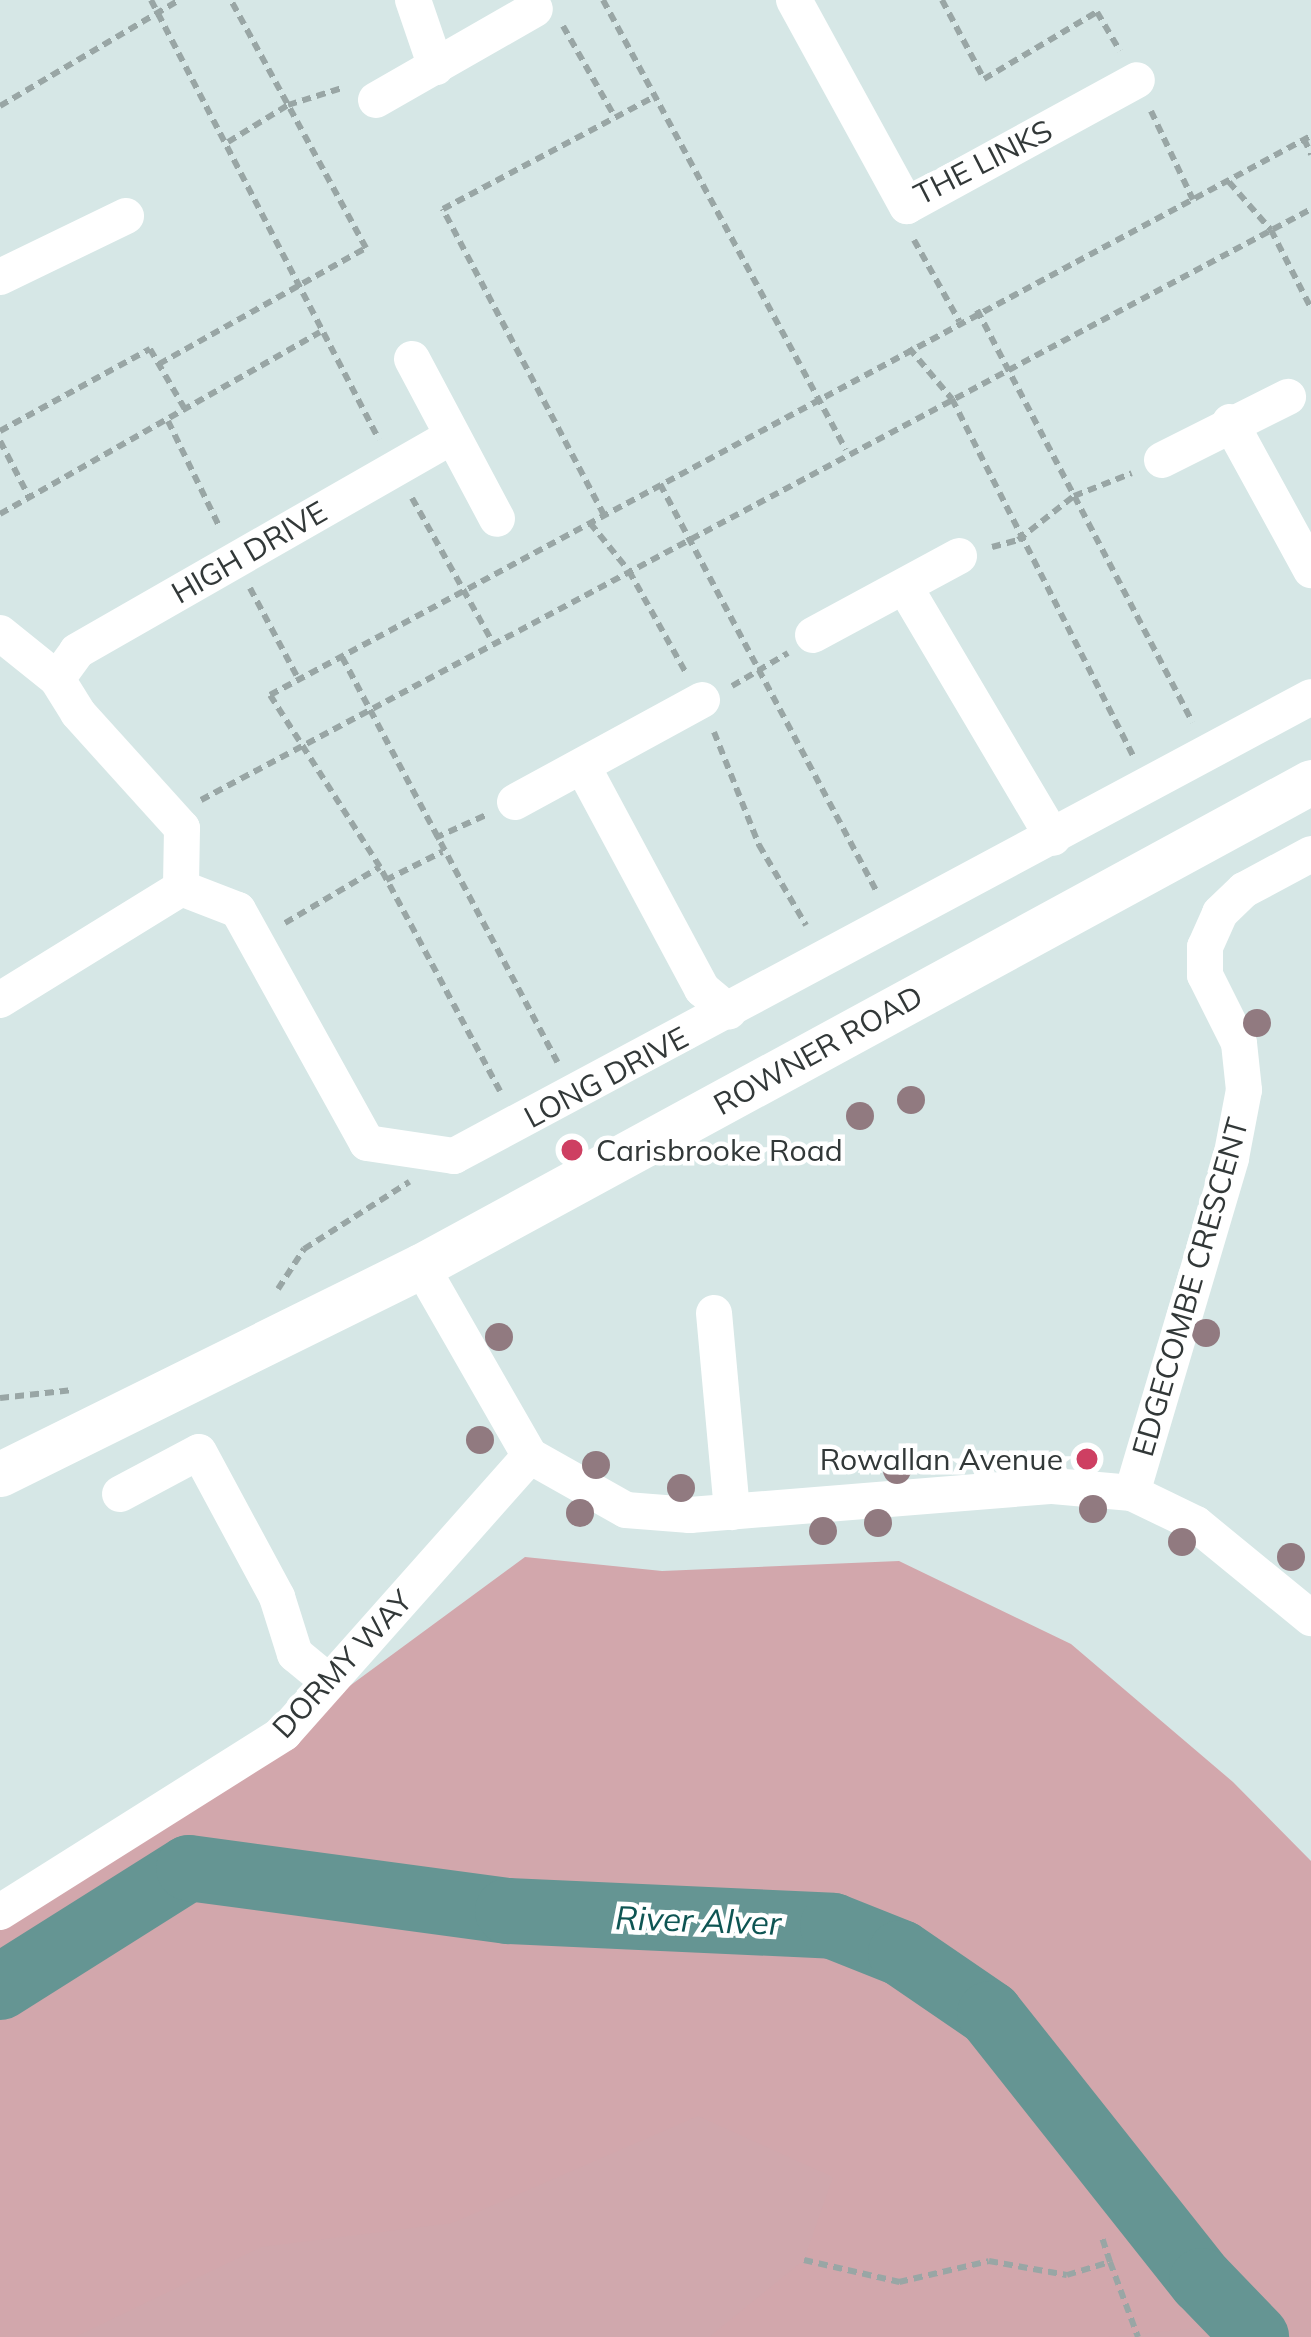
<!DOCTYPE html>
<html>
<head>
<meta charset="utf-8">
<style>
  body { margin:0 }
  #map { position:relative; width:1311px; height:2337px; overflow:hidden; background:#d6e7e6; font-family:Mulish,sans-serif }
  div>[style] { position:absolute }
  .green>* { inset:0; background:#d0a8ad }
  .forest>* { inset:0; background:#d2a7ac }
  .river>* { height:66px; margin:-33px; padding:0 33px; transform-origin:33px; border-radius:33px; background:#659593 }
  .path>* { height:6px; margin-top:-3px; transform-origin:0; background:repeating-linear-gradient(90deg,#99a6a5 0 9px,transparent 0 15px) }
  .minor>* { height:36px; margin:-18px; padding:0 18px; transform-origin:18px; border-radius:18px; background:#fff }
  .major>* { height:45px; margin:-22.5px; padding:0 22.5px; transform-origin:22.5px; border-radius:22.5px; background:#fff }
  .trees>* { width:28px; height:28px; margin:-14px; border-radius:50%; background:#917a80 }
  .dots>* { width:33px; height:33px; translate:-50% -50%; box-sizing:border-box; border:6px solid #fff; border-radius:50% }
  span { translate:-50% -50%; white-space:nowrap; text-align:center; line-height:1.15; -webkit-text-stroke:9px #fff; paint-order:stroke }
  .street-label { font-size:30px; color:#323838 }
  .poi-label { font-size:30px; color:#323838 }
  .left { translate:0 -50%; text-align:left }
  .right { translate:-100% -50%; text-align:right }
  .water-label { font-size:33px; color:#0e5553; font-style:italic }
</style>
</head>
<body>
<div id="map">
  <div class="green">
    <div style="clip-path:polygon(781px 1786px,1311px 2337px,0 2337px)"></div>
  </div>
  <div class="forest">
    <div style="clip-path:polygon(525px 1557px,662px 1571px,899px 1561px,1071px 1644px,1233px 1782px,1311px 1861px,1311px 2337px,1205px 2337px,1199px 2328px,1108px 2337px,709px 2337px,804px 2260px,833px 2177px,698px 2116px,452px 2223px,261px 2247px,75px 2337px,0 2337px,0 1922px,117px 1857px)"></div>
  </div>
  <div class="river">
    <div style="left:0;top:1987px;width:223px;rotate:-32.2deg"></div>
    <div style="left:189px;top:1868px;width:322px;rotate:7.7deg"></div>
    <div style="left:508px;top:1911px;width:325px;rotate:2.6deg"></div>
    <div style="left:833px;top:1926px;width:73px;rotate:21.7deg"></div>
    <div style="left:901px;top:1953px;width:108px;rotate:34.4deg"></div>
    <div style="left:990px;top:2014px;width:341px;rotate:51.6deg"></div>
    <div style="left:1202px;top:2281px;width:78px;rotate:46deg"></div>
  </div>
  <div class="path">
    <div style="left:151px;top:0;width:495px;rotate:62.6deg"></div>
    <div style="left:603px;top:0;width:511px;rotate:61.63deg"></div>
    <div style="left:942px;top:0;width:89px;rotate:62deg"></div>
    <div style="left:984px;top:79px;width:131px;rotate:-30.7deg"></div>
    <div style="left:1097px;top:12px;width:45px;rotate:59.5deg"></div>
    <div style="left:563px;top:26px;width:105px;rotate:60.3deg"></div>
    <div style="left:0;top:106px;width:208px;rotate:-30.6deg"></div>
    <div style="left:1151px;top:111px;width:98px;rotate:64.7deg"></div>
    <div style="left:1304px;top:139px;width:17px;rotate:65deg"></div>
    <div style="left:228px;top:142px;width:70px;rotate:-31.7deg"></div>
    <div style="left:288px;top:105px;width:57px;rotate:-17.5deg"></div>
    <div style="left:1229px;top:182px;width:64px;rotate:48.8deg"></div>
    <div style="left:1271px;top:230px;width:88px;rotate:62.9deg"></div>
    <div style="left:914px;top:240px;width:93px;rotate:60.9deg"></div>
    <div style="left:977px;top:310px;width:465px;rotate:62.4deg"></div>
    <div style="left:909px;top:348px;width:67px;rotate:49.9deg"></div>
    <div style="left:952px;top:399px;width:400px;rotate:63.1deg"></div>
    <div style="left:159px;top:364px;width:237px;rotate:-29.3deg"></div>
    <div style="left:366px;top:248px;width:282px;rotate:-118.6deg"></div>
    <div style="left:168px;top:421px;width:119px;rotate:64.1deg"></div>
    <div style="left:0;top:431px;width:171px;rotate:-28.7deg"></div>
    <div style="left:150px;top:349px;width:72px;rotate:59.9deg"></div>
    <div style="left:0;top:441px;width:63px;rotate:62.6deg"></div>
    <div style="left:660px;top:484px;width:461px;rotate:62deg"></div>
    <div style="left:412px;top:498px;width:164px;rotate:60.8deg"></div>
    <div style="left:0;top:514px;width:368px;rotate:-29.6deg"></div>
    <div style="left:604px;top:515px;width:346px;rotate:-117.8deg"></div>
    <div style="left:443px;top:209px;width:239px;rotate:-28deg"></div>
    <div style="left:590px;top:523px;width:62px;rotate:50.9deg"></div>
    <div style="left:629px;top:571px;width:115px;rotate:60.8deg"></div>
    <div style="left:992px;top:547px;width:27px;rotate:-15deg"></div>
    <div style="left:1018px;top:540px;width:71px;rotate:-38.2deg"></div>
    <div style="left:1074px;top:496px;width:62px;rotate:-21.6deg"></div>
    <div style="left:250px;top:588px;width:104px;rotate:62deg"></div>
    <div style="left:342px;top:657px;width:459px;rotate:62deg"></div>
    <div style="left:732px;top:686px;width:65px;rotate:-30.5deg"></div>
    <div style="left:714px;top:732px;width:122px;rotate:68.3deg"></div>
    <div style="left:759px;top:845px;width:93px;rotate:59.6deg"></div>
    <div style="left:201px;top:800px;width:1258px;rotate:-28.03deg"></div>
    <div style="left:435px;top:838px;width:56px;rotate:-24.3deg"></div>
    <div style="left:386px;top:880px;width:63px;rotate:-26.6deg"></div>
    <div style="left:285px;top:923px;width:110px;rotate:-30.5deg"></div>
    <div style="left:500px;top:1091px;width:254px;rotate:-118.2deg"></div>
    <div style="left:380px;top:867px;width:204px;rotate:-122.6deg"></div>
    <div style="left:270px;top:695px;width:1182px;rotate:-28.24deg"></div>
    <div style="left:278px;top:1289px;width:48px;rotate:-57deg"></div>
    <div style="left:304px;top:1249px;width:125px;rotate:-32.5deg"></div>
    <div style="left:0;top:1398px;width:73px;rotate:-6.3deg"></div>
    <div style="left:804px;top:2260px;width:98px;rotate:13deg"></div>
    <div style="left:899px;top:2282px;width:92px;rotate:-13.1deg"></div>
    <div style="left:989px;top:2261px;width:79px;rotate:10.2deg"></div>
    <div style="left:1067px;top:2275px;width:45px;rotate:-16.8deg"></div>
    <div style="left:1110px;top:2262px;width:26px;rotate:-108deg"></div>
    <div style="left:1110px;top:2262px;width:80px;rotate:69.5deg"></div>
  </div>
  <div class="minor">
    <div style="left:413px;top:0;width:71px;rotate:71.1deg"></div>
    <div style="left:794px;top:0;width:235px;rotate:61.3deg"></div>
    <div style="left:907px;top:206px;width:262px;rotate:-28.7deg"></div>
    <div style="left:376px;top:100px;width:183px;rotate:-29.8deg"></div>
    <div style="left:0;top:277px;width:140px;rotate:-25.8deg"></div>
    <div style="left:412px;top:359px;width:181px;rotate:62deg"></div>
    <div style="left:1230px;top:422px;width:169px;rotate:61.3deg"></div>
    <div style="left:1162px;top:460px;width:141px;rotate:-26.6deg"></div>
    <div style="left:906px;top:589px;width:289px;rotate:59.4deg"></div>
    <div style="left:0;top:633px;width:73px;rotate:38.9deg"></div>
    <div style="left:57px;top:679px;width:40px;rotate:58deg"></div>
    <div style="left:78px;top:713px;width:155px;rotate:47.9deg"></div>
    <div style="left:182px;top:828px;width:60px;rotate:91deg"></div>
    <div style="left:813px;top:635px;width:166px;rotate:-28.4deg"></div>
    <div style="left:57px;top:679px;width:34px;rotate:-54deg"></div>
    <div style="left:77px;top:651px;width:430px;rotate:-29.8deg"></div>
    <div style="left:583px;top:767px;width:252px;rotate:61.8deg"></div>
    <div style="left:702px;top:989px;width:35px;rotate:40deg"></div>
    <div style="left:515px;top:802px;width:213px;rotate:-28.6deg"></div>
    <div style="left:0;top:1000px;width:213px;rotate:-31.7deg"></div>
    <div style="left:181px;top:888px;width:61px;rotate:21.1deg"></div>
    <div style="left:238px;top:910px;width:266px;rotate:61deg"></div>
    <div style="left:367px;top:1143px;width:88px;rotate:8.5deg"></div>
    <div style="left:454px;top:1156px;width:972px;rotate:-28.17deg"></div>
    <div style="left:421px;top:1266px;width:219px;rotate:60.2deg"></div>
    <div style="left:530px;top:1456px;width:110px;rotate:29.4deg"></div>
    <div style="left:626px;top:1510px;width:64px;rotate:4.5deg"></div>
    <div style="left:690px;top:1515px;width:364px;rotate:-4.6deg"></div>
    <div style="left:1053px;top:1486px;width:79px;rotate:5.1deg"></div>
    <div style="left:1132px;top:1493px;width:71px;rotate:25.8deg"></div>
    <div style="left:1196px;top:1524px;width:149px;rotate:39.3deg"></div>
    <div style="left:714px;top:1313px;width:200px;rotate:84.8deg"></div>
    <div style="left:1132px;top:1493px;width:349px;rotate:-73.5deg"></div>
    <div style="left:1231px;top:1158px;width:69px;rotate:-79.2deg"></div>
    <div style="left:1244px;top:1090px;width:47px;rotate:-96.1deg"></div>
    <div style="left:1239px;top:1043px;width:76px;rotate:-116.6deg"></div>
    <div style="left:1205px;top:975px;width:28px;rotate:-90deg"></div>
    <div style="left:1205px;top:947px;width:37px;rotate:-66deg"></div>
    <div style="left:1220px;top:913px;width:33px;rotate:-44deg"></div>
    <div style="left:1244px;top:890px;width:76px;rotate:-28.2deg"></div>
    <div style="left:120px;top:1494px;width:89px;rotate:-28deg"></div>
    <div style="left:199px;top:1452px;width:165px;rotate:61.7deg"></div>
    <div style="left:277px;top:1597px;width:60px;rotate:72.5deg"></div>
    <div style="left:295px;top:1654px;width:44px;rotate:39.5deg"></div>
    <div style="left:0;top:1912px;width:336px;rotate:-32.2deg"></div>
    <div style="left:284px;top:1733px;width:370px;rotate:-48.4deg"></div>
  </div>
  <div class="major">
    <div style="left:0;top:1474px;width:470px;rotate:-26.3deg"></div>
    <div style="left:421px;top:1266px;width:1013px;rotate:-28.54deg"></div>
  </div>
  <div class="trees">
    <div style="left:1257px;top:1023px"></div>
    <div style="left:911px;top:1100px"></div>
    <div style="left:860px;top:1116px"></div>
    <div style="left:1206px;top:1333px"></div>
    <div style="left:499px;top:1337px"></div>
    <div style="left:480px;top:1440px"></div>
    <div style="left:596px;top:1465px"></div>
    <div style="left:897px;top:1470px"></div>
    <div style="left:681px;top:1488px"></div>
    <div style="left:1093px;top:1509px"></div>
    <div style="left:580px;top:1513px"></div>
    <div style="left:878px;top:1523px"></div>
    <div style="left:823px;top:1531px"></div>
    <div style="left:1182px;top:1542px"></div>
    <div style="left:1291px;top:1557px"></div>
  </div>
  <div class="dots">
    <div style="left:572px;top:1150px;background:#ce3f62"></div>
    <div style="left:1087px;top:1459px;background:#ce3f62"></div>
  </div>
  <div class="street-label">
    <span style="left:983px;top:162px;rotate:-27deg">THE LINKS</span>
    <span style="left:249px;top:552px;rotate:-30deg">HIGH DRIVE</span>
    <span style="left:818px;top:1050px;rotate:-29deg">ROWNER ROAD</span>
    <span style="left:606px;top:1077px;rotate:-28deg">LONG DRIVE</span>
    <span style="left:1190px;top:1287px;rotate:-74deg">EDGECOMBE CRESCENT</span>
    <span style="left:342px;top:1664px;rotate:-47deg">DORMY WAY</span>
  </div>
  <div class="poi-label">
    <span class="left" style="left:596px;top:1150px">Carisbrooke Road</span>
    <span class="right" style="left:1063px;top:1459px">Rowallan Avenue</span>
  </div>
  <div class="water-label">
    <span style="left:698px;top:1920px;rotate:2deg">River Alver</span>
  </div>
</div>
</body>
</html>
